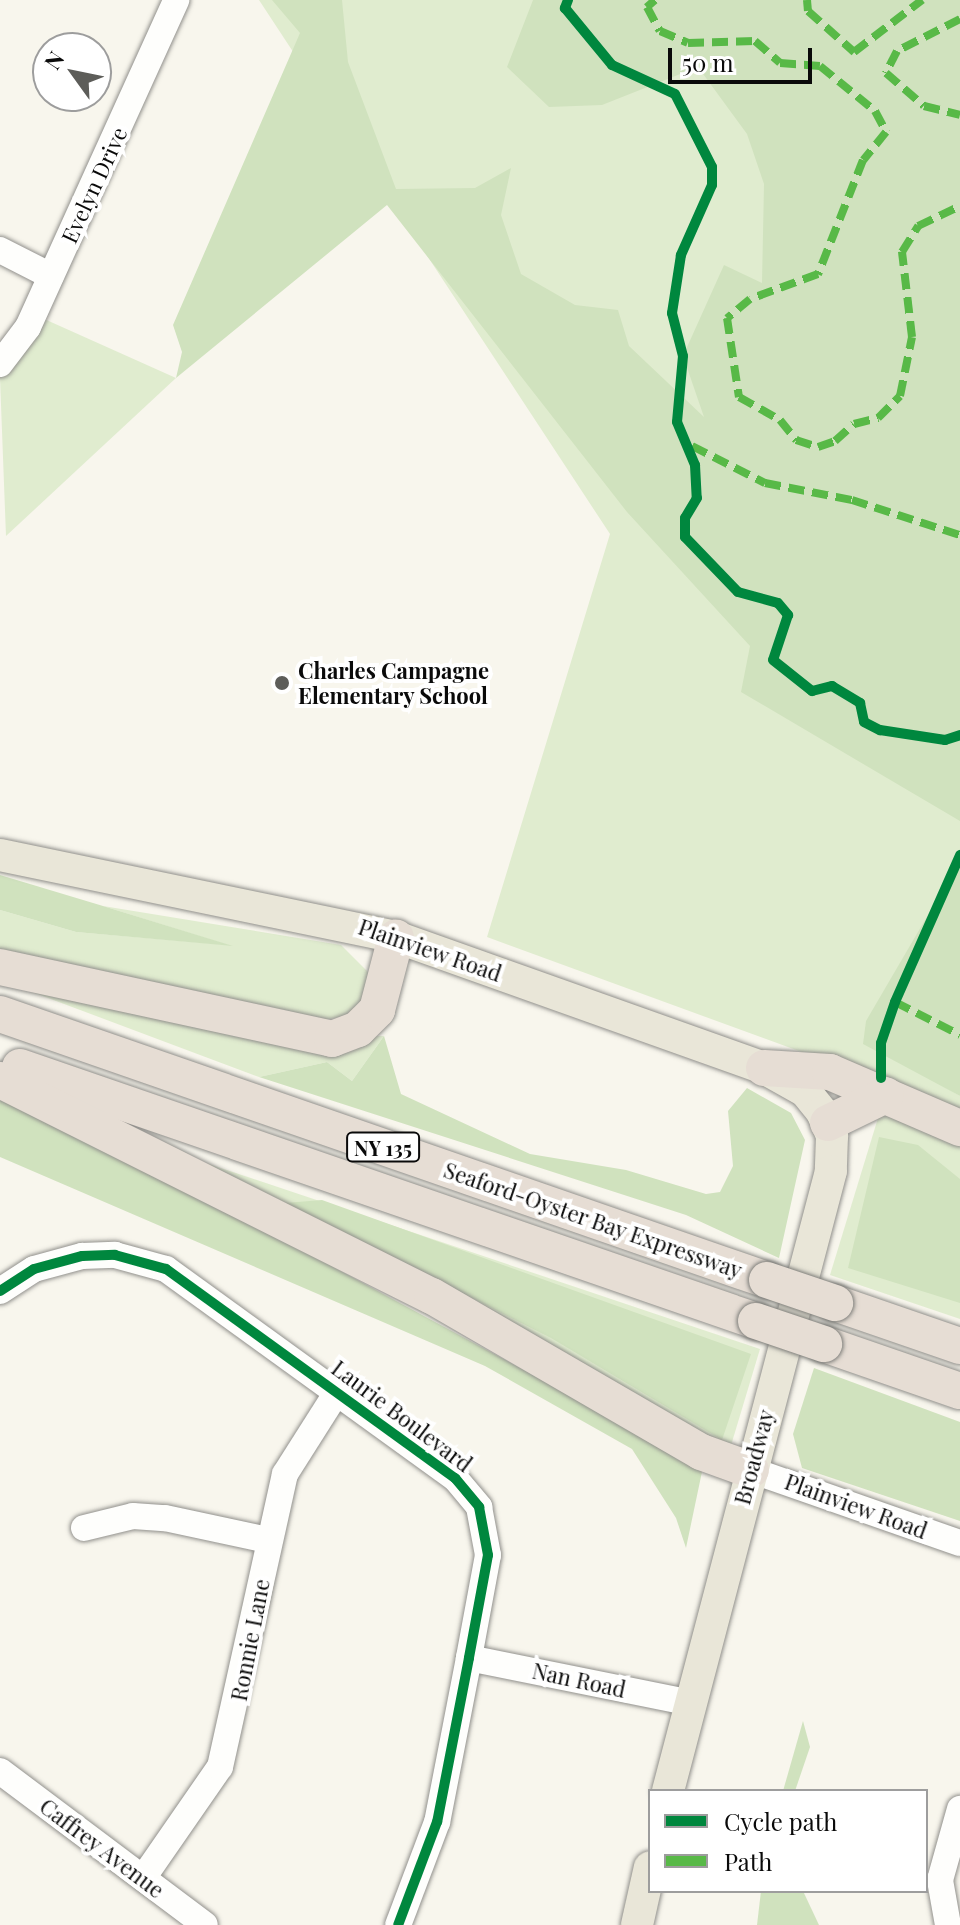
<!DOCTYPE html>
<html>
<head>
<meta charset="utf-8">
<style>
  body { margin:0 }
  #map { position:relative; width:960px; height:1925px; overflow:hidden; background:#f8f6ed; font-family:"Playfair Display",serif }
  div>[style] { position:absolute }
  .green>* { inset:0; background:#e0eccf }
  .forest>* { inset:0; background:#d0e2be }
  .roads { filter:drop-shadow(0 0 2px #91908c) drop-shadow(0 0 2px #91908c) }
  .minor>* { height:26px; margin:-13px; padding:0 13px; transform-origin:13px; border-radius:13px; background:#fefefc }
  .major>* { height:32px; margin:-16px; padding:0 16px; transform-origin:16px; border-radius:16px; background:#e9e6d8 }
  .highway>* { height:36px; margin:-18px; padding:0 18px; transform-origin:18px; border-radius:18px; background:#e6ddd4 }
  .bridges { filter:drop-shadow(0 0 2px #7e7e7a) drop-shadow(0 0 2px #7e7e7a) }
  .highway-bridge>* { height:36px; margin:-18px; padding:0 18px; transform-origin:18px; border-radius:18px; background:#e6ddd4 }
  .quiet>* { height:8px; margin-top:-4px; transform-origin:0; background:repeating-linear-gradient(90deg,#58b947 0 16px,transparent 0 24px) }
  .cycleway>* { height:10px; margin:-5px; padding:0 5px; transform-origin:5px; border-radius:5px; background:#00873e }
  .dots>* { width:22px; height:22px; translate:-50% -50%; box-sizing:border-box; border:4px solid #fff; border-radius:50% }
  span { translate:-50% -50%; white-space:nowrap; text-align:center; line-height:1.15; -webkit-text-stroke:8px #fff; paint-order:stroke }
  .shield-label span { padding:2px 6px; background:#fff; border:2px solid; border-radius:6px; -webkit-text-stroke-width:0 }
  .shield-label { font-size:20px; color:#0a0a0a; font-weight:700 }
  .street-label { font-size:22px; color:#0a0a0a }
  .poi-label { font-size:22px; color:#0a0a0a; font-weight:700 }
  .left { translate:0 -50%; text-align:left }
  .legend { position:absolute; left:648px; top:1789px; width:280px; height:104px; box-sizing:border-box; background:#fff; border:2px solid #9d9d9d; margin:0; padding:10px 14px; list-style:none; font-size:24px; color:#0a0a0a }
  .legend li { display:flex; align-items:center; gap:16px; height:40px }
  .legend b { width:40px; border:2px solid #9d9d9d }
  .north { position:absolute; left:32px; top:32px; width:80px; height:80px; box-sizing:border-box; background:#fff; border:2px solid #9d9d9d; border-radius:50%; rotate:303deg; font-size:22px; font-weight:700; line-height:32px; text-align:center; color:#0a0a0a }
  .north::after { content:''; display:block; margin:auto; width:28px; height:36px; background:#5d5d59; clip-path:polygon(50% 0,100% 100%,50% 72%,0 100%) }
  .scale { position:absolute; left:668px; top:48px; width:144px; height:36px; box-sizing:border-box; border:4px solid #0a0a0a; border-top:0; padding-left:10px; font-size:24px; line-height:28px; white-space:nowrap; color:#0a0a0a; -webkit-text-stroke:6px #fff; paint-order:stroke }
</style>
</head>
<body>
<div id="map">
  <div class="green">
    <div style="clip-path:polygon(259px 0,960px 0,960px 1090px,943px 1086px,960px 1096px,960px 1110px,487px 937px,610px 534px)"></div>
    <div style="clip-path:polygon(42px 318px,176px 378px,6px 536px,0 378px)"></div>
    <div style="clip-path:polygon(103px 906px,341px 945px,373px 977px,369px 996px,349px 1015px,315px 1022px,0 951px,0 910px,76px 932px,228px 945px)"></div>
    <div style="clip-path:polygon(0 980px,375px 1036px,384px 1036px,352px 1081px,327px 1062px,259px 1077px)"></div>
    <div style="clip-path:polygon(882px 1105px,960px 1145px,960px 1319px,830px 1275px)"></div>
    <div style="clip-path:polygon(206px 1163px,760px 1349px,729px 1452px)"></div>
  </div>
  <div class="forest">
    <div style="clip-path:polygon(272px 0,342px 0,348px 62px,396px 189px,475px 188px,511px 168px,501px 215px,521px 274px,575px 305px,618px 310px,629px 346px,704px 417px,683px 356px,724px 265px,762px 283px,764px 184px,747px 134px,698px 67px,602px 105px,549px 107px,507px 67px,533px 0,960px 0,960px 821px,741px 692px,750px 646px,627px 512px,387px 205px,176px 378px,182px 352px,173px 325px,300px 33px)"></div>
    <div style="clip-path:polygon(960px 860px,960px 1096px,863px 1044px,866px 1021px)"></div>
    <div style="clip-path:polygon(0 875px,103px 906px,233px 946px,76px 932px,0 910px)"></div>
    <div style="clip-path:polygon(384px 1036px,401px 1094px,530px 1154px,626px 1170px,706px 1194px,720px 1192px,733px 1166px,728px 1111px,747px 1088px,791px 1113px,805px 1140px,779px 1258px,686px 1215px,259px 1077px,327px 1062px,352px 1081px)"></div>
    <div style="clip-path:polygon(0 1097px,58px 1118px,703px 1467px,686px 1548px,676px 1518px,632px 1449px,485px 1366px,0 1157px)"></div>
    <div style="clip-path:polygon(879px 1137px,918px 1145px,960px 1179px,960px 1303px,848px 1268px)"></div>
    <div style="clip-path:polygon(322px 1200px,751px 1354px,722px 1440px,551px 1338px,285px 1203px)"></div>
    <div style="clip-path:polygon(814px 1368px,960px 1422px,960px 1521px,802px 1468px,793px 1434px)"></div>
    <div style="clip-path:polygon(803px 1721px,810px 1747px,795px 1791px,783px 1791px)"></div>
    <div style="clip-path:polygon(761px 1891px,803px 1891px,819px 1925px,757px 1925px)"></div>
  </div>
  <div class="roads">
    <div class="minor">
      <div style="left:0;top:250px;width:57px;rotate:27deg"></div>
      <div style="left:0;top:364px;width:46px;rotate:-52.9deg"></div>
      <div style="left:28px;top:327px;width:359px;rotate:-65.6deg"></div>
      <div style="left:0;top:1291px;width:40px;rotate:-32.9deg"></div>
      <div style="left:34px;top:1269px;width:50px;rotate:-15.2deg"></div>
      <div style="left:82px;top:1256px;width:33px;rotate:-2deg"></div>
      <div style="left:115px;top:1255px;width:53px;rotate:15.4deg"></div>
      <div style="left:166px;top:1269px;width:357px;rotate:35.9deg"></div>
      <div style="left:455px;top:1478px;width:38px;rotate:50deg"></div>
      <div style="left:479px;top:1507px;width:49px;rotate:79.4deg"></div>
      <div style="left:488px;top:1555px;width:105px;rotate:100.5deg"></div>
      <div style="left:469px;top:1658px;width:167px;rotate:101deg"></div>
      <div style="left:437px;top:1822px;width:110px;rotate:110.7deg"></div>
      <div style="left:751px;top:1470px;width:221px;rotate:19.3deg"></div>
      <div style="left:84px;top:1528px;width:50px;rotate:-13.8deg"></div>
      <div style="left:133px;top:1516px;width:32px;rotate:4deg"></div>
      <div style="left:165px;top:1518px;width:105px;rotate:12.1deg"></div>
      <div style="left:469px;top:1658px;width:223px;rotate:11.4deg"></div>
      <div style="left:0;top:1771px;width:256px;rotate:36.9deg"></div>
      <div style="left:143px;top:1878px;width:135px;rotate:-55.3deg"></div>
      <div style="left:220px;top:1767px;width:300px;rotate:-77.5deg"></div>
      <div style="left:285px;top:1474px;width:97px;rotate:-57.6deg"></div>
      <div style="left:948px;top:1925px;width:46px;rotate:-100.1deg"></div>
      <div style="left:940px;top:1880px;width:74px;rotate:-74.3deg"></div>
    </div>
    <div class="major">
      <div style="left:0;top:855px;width:404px;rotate:11.7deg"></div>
      <div style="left:396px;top:937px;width:391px;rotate:19.6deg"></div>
      <div style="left:764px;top:1068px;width:47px;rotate:29.3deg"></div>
      <div style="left:805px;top:1091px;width:27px;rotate:51deg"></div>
      <div style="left:822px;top:1112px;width:26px;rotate:67deg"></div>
      <div style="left:832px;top:1136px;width:35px;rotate:92deg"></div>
      <div style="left:831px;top:1171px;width:641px;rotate:104.73deg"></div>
      <div style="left:637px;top:1925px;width:59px;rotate:-77.4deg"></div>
    </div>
    <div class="highway">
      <div style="left:0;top:967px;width:340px;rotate:12.2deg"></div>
      <div style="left:332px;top:1039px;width:28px;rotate:-21deg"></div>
      <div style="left:358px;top:1029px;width:27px;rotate:-45deg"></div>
      <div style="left:377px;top:1010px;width:75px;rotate:-75.4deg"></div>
      <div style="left:0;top:1014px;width:812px;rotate:19.13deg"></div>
      <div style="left:20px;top:1067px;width:779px;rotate:19.04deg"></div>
      <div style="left:764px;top:1068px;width:66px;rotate:3.5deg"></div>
      <div style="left:830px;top:1072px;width:142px;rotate:23.3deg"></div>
      <div style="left:0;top:1080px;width:483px;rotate:26.6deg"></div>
      <div style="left:432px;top:1296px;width:311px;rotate:30.1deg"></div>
      <div style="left:701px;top:1452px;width:53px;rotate:19.8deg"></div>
      <div style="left:828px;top:1123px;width:64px;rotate:-25.8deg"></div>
      <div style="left:835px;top:1303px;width:132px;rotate:19deg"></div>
      <div style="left:824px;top:1344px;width:144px;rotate:19.1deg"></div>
    </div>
  </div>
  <div class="bridges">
    <div class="highway-bridge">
      <div style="left:767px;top:1280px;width:72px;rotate:18.7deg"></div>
      <div style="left:756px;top:1321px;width:72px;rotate:18.7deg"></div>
    </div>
  </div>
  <div class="quiet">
    <div style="left:655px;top:0;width:11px;rotate:139deg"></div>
    <div style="left:647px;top:7px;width:27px;rotate:62deg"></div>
    <div style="left:660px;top:31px;width:30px;rotate:23deg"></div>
    <div style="left:688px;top:43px;width:67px;rotate:-1.7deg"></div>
    <div style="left:755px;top:41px;width:33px;rotate:41deg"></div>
    <div style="left:780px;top:63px;width:40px;rotate:4.3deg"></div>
    <div style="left:820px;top:66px;width:71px;rotate:39.3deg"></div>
    <div style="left:875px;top:111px;width:24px;rotate:62deg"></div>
    <div style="left:886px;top:132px;width:36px;rotate:129deg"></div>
    <div style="left:863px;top:160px;width:123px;rotate:111.5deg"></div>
    <div style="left:818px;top:274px;width:72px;rotate:159.8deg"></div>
    <div style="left:750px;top:299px;width:30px;rotate:140deg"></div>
    <div style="left:727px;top:318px;width:80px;rotate:81.4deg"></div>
    <div style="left:739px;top:397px;width:47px;rotate:29.3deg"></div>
    <div style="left:780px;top:420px;width:26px;rotate:51deg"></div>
    <div style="left:796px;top:440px;width:23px;rotate:18deg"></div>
    <div style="left:818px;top:447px;width:18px;rotate:-19deg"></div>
    <div style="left:835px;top:441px;width:25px;rotate:-42deg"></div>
    <div style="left:854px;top:424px;width:25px;rotate:-14deg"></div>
    <div style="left:878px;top:418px;width:31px;rotate:-45deg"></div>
    <div style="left:900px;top:396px;width:60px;rotate:-78.5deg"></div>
    <div style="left:912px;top:337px;width:86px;rotate:-96.7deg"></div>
    <div style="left:902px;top:252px;width:31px;rotate:-58deg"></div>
    <div style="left:918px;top:226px;width:47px;rotate:-25.5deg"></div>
    <div style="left:807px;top:0;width:11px;rotate:85deg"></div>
    <div style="left:808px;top:11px;width:62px;rotate:41.7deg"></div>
    <div style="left:854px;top:52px;width:86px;rotate:-37.4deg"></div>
    <div style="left:960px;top:19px;width:71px;rotate:153.1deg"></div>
    <div style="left:897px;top:51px;width:25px;rotate:117deg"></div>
    <div style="left:886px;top:73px;width:50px;rotate:41deg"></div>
    <div style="left:924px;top:106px;width:37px;rotate:14deg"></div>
    <div style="left:692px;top:446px;width:82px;rotate:26.9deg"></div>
    <div style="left:765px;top:483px;width:89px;rotate:11.1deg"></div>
    <div style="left:852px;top:500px;width:114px;rotate:18deg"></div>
    <div style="left:895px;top:1002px;width:73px;rotate:26.9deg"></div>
  </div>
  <div class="cycleway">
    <div style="left:568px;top:0;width:9px;rotate:111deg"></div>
    <div style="left:565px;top:8px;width:74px;rotate:50.5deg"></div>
    <div style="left:612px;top:65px;width:69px;rotate:24.7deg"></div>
    <div style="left:675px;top:94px;width:82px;rotate:63.1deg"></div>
    <div style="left:712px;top:167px;width:18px;rotate:90deg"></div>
    <div style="left:712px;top:185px;width:77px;rotate:113.9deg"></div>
    <div style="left:681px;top:255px;width:59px;rotate:98.8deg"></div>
    <div style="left:672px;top:313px;width:44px;rotate:75.7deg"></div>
    <div style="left:683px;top:356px;width:66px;rotate:95.2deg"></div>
    <div style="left:677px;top:422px;width:47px;rotate:67.3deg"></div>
    <div style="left:695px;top:465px;width:33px;rotate:87deg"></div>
    <div style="left:697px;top:498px;width:23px;rotate:121deg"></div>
    <div style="left:685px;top:518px;width:19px;rotate:90deg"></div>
    <div style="left:685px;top:537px;width:76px;rotate:46.1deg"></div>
    <div style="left:738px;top:592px;width:41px;rotate:15.4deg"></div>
    <div style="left:778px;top:603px;width:16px;rotate:50deg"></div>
    <div style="left:788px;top:615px;width:47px;rotate:108.4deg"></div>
    <div style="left:773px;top:660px;width:50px;rotate:38.5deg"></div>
    <div style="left:812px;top:691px;width:21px;rotate:-14deg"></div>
    <div style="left:832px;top:686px;width:33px;rotate:31deg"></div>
    <div style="left:860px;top:703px;width:19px;rotate:78deg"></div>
    <div style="left:864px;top:722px;width:18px;rotate:27deg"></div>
    <div style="left:880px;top:730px;width:66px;rotate:8.7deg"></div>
    <div style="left:945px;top:740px;width:16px;rotate:-18deg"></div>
    <div style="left:881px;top:1078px;width:35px;rotate:-90deg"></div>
    <div style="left:881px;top:1043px;width:43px;rotate:-71.1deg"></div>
    <div style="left:895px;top:1002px;width:161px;rotate:-66.1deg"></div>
    <div style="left:0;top:1291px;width:40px;rotate:-32.9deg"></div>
    <div style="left:34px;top:1269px;width:50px;rotate:-15.2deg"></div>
    <div style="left:82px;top:1256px;width:33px;rotate:-2deg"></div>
    <div style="left:115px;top:1255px;width:53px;rotate:15.4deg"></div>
    <div style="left:166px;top:1269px;width:357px;rotate:35.9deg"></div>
    <div style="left:455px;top:1478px;width:38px;rotate:50deg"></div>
    <div style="left:479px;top:1507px;width:49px;rotate:79.4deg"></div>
    <div style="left:488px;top:1555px;width:105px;rotate:100.5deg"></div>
    <div style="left:469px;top:1658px;width:167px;rotate:101deg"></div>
    <div style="left:437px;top:1822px;width:110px;rotate:110.7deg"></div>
  </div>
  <div class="dots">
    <div style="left:282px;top:683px;background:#5d5d59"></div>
  </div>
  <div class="shield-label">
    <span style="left:383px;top:1147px">NY 135</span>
  </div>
  <div class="street-label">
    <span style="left:94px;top:185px;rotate:-65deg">Evelyn Drive</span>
    <span style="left:430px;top:950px;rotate:19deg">Plainview Road</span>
    <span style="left:593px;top:1220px;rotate:19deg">Seaford-Oyster Bay Expressway</span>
    <span style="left:402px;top:1416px;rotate:37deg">Laurie Boulevard</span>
    <span style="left:754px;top:1457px;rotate:-75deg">Broadway</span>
    <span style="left:856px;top:1506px;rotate:20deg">Plainview Road</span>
    <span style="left:250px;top:1640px;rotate:-79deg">Ronnie Lane</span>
    <span style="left:579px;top:1680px;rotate:12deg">Nan Road</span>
    <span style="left:102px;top:1848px;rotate:37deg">Caffrey Avenue</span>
  </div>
  <div class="poi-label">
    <span class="left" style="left:298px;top:683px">Charles Campagne<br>Elementary School</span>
  </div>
  <ul class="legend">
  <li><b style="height:10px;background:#00873e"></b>Cycle path</li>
  <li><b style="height:10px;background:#58b947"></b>Path</li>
  </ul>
  <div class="north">N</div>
  <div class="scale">50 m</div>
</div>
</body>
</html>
